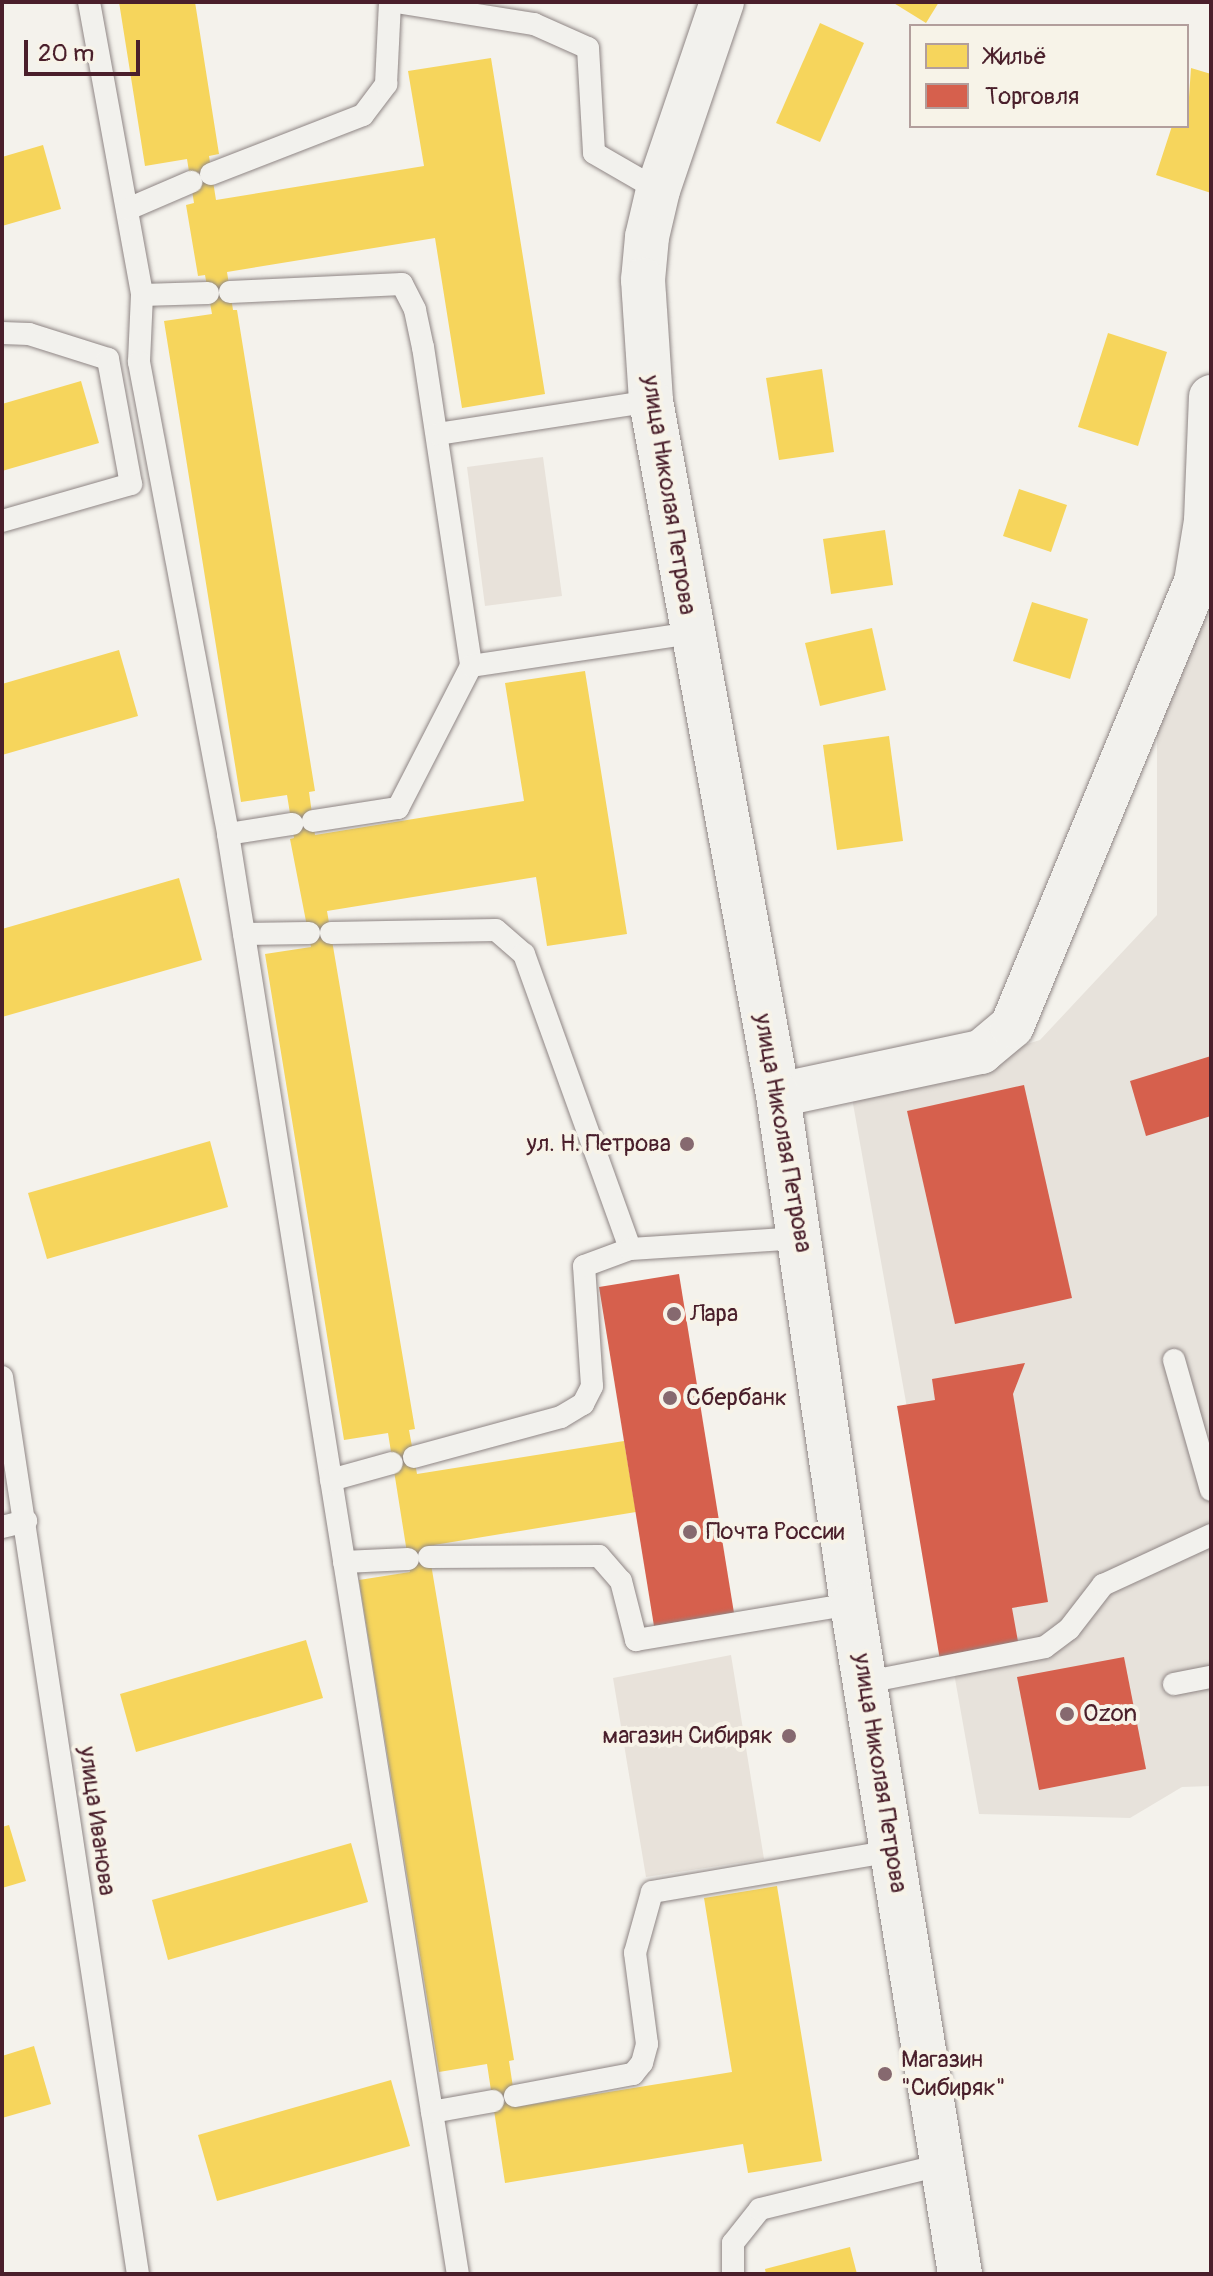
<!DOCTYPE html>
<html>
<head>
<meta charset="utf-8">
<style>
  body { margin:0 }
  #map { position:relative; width:1213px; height:2276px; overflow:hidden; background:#f4f2ec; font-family:Pangolin,sans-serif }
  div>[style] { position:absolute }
  .built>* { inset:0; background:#e7e2db }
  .green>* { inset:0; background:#e8e2da }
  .homes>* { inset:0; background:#f6d55c }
  .shops>* { inset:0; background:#d6604d }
  .roads { filter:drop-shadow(0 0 2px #8f8685) drop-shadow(0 0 2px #8f8685) }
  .lane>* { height:22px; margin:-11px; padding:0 11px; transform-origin:11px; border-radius:11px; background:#f2f1ed }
  .street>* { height:44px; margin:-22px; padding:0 22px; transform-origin:22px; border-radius:22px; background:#f2f1ed }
  .secondary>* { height:44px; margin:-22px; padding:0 22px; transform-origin:22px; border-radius:22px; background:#f2f1ed }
  .dots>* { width:22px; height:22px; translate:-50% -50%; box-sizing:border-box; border:4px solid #f7f3e8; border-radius:50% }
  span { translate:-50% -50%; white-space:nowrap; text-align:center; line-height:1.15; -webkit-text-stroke:8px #f7f3e8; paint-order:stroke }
  .street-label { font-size:24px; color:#4a1f2b }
  .poi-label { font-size:24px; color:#4a1f2b }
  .right { translate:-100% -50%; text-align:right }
  .left { translate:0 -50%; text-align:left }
  .frame { position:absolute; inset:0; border:4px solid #4a1f2b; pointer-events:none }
  .legend { position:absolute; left:909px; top:24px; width:280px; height:104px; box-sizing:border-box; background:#f7f3e8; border:2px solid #b29e9c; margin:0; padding:10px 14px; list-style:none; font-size:24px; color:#4a1f2b }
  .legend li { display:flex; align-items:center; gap:16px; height:40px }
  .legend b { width:40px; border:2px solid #b29e9c }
  .scale { position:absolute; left:24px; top:40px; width:116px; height:36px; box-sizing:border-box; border:4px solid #4a1f2b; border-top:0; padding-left:10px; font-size:24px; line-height:28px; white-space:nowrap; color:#4a1f2b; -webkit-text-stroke:6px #f7f3e8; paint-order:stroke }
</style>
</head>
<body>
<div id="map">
  <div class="built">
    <div style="clip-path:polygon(1211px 522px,1211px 1786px,1182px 1787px,1130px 1818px,979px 1814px,852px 1098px,1040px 1040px,1157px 915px,1157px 687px)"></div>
  </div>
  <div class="green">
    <div style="clip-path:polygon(543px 457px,562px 596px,485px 606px,467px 467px)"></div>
    <div style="clip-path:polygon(731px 1655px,764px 1859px,646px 1877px,613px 1678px)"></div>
  </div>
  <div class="homes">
    <div style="clip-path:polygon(119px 2px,195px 2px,219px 154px,209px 156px,216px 200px,424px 166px,408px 71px,491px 58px,545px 394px,462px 408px,435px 238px,227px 272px,233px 310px,237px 310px,315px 791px,309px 792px,315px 835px,524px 801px,505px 683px,585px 671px,627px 934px,547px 946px,536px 877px,327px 911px,415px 1429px,409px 1430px,417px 1474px,624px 1441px,636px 1512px,428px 1546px,514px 2060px,509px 2061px,516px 2107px,732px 2072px,704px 1898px,777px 1886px,822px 2161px,748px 2173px,743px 2144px,505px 2183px,487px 2064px,439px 2072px,359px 1580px,410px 1572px,408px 1559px,388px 1433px,344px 1440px,265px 954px,311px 947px,290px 839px,294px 838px,287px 795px,241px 802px,164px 321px,212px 314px,205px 275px,198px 276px,186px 205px,194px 203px,187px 159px,145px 166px)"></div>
    <div style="clip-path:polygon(892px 2px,939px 2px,926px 23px)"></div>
    <div style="clip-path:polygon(820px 23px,864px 43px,820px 142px,776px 123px)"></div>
    <div style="clip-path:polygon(1191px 68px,1211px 74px,1211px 193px,1156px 175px,1172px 126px,1187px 126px)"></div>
    <div style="clip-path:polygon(43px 145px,61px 209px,2px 226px,2px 157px)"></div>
    <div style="clip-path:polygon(1108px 333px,1167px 352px,1138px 446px,1078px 427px)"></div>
    <div style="clip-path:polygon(822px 369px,834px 452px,779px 460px,766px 378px)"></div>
    <div style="clip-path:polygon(81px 381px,99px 443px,2px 471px,2px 404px)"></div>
    <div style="clip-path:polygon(1019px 489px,1067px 505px,1051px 552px,1003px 536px)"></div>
    <div style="clip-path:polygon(885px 530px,893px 585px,831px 594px,823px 539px)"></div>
    <div style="clip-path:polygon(1032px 602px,1088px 619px,1070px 679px,1013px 661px)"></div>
    <div style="clip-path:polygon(872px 628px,886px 690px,820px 706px,805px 643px)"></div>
    <div style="clip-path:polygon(119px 650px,138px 716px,2px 755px,2px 684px)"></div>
    <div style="clip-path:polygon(889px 736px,903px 841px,837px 850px,823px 745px)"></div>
    <div style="clip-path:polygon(179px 878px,202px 960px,2px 1017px,2px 929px)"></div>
    <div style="clip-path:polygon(210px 1141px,228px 1207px,47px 1259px,28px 1193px)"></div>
    <div style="clip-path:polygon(306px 1640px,323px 1698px,136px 1752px,120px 1694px)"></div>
    <div style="clip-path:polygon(9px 1825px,26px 1881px,2px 1888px,2px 1827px)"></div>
    <div style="clip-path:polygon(351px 1843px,368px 1902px,168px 1960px,152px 1900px)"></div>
    <div style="clip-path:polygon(34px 2046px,51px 2104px,2px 2118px,2px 2056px)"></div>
    <div style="clip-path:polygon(391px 2080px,410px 2146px,217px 2201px,198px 2135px)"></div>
    <div style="clip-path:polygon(850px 2247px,857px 2274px,766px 2274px,765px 2269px)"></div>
  </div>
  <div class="shops">
    <div style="clip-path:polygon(1211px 1056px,1211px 1116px,1146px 1136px,1130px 1081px)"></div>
    <div style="clip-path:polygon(1024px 1085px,1072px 1298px,955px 1324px,907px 1111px)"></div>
    <div style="clip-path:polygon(679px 1274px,734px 1613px,654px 1626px,599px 1287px)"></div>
    <div style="clip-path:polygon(1025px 1363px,1013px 1394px,1048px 1602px,1012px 1608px,1019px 1647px,940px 1660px,897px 1406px,935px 1400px,932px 1379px)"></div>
    <div style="clip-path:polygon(1124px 1657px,1146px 1769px,1039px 1790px,1017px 1677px)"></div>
  </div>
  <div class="roads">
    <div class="lane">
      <div style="left:89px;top:2px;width:298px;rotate:79.7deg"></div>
      <div style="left:142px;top:295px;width:67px;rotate:92.6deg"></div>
      <div style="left:139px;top:362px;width:480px;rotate:79.3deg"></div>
      <div style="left:228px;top:834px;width:1458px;rotate:80.93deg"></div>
      <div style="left:396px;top:2px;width:140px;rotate:9.1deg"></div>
      <div style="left:534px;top:24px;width:59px;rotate:24deg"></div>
      <div style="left:588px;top:48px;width:105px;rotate:86.7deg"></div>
      <div style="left:594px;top:153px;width:74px;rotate:30deg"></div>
      <div style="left:211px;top:174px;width:163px;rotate:-21.2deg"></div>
      <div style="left:363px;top:115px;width:39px;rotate:-53deg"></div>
      <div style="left:386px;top:84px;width:82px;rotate:-87.2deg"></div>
      <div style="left:128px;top:209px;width:69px;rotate:-23.2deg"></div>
      <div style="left:230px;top:292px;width:172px;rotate:-2.7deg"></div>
      <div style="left:402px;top:284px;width:29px;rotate:63deg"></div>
      <div style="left:415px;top:310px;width:38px;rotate:78deg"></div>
      <div style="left:423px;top:347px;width:323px;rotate:81.4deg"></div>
      <div style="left:142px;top:295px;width:66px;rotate:-1.7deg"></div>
      <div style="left:2px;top:333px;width:27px;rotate:2deg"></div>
      <div style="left:29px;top:334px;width:83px;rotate:17.6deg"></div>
      <div style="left:108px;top:359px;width:127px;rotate:79.6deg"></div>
      <div style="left:131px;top:484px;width:134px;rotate:164deg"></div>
      <div style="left:438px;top:434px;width:216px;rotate:-8.8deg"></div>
      <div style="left:313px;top:821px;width:86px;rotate:-8.7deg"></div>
      <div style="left:398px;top:808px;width:160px;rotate:-62.8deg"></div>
      <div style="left:471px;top:666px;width:223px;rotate:-8.5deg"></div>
      <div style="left:228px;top:834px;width:65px;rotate:-8.9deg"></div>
      <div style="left:331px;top:933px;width:165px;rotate:-1deg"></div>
      <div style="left:496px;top:930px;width:37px;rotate:41deg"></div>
      <div style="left:524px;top:954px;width:313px;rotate:70.2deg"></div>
      <div style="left:244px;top:934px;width:65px;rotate:-0.9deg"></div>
      <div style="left:1174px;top:1360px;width:135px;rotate:74.1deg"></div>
      <div style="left:2px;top:1377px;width:907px;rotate:81.38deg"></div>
      <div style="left:414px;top:1457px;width:152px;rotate:-15.2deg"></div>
      <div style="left:561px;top:1417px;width:26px;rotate:-31deg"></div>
      <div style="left:583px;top:1404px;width:20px;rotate:-63deg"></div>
      <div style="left:592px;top:1386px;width:120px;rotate:-93.8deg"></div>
      <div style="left:584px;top:1266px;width:49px;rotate:-20.3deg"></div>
      <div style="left:630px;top:1249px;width:171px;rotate:-3.7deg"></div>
      <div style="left:331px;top:1480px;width:63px;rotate:-15.6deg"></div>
      <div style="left:2px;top:1527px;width:25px;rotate:-14deg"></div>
      <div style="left:429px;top:1557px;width:170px;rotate:-0.3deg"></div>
      <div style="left:599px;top:1556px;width:33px;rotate:49deg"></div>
      <div style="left:621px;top:1581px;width:61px;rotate:75.7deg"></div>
      <div style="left:636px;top:1640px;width:219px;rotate:-9.5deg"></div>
      <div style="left:344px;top:1562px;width:64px;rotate:-2.7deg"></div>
      <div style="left:867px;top:1682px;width:181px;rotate:-11.1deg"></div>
      <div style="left:1045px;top:1647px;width:30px;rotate:-37deg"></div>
      <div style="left:1069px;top:1629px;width:56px;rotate:-52.3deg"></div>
      <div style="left:1103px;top:1585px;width:119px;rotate:-24.8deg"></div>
      <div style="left:1174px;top:1684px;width:38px;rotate:-11deg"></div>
      <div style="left:515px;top:2096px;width:120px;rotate:-10.6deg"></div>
      <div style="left:633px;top:2074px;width:14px;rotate:-51deg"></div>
      <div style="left:642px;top:2063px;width:20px;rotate:-75deg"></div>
      <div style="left:647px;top:2044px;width:92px;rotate:-97.5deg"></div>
      <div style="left:635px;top:1953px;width:63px;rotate:-74.4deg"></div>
      <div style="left:652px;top:1892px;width:244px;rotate:-9.7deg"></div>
      <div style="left:432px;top:2112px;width:62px;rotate:-10.2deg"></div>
      <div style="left:733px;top:2274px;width:31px;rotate:-90deg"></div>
      <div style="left:733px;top:2243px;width:43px;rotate:-51.5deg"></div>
      <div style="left:760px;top:2209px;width:186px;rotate:-13.7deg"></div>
    </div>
    <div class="street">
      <div style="left:778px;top:1095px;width:208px;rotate:-12deg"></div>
      <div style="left:981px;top:1052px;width:40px;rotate:-40deg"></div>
      <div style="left:1012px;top:1026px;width:481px;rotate:-67.5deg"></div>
      <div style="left:1196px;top:582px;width:62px;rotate:-80.7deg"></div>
      <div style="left:1206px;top:521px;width:124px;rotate:-87.7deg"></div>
    </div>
    <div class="secondary">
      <div style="left:722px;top:2px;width:199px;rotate:108.8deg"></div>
      <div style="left:658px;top:190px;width:48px;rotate:103.2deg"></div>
      <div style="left:647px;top:237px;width:43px;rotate:95.3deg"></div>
      <div style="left:643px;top:280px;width:121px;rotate:86.2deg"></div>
      <div style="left:651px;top:401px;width:706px;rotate:79.63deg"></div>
      <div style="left:778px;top:1095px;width:514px;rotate:81.73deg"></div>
      <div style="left:852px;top:1604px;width:679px;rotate:80.84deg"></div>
    </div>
  </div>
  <div class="dots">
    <div style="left:687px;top:1144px;background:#86696f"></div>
    <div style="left:674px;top:1314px;background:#86696f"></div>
    <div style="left:670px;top:1398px;background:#86696f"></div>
    <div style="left:690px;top:1532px;background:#86696f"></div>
    <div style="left:1067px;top:1714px;background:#86696f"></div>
    <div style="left:789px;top:1736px;background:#86696f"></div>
    <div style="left:885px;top:2074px;background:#86696f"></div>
  </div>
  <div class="street-label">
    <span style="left:669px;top:495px;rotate:81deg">улица Николая Петрова</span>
    <span style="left:783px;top:1133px;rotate:80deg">улица Николая Петрова</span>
    <span style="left:880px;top:1773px;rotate:81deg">улица Николая Петрова</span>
    <span style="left:97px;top:1821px;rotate:82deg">улица Иванова</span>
  </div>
  <div class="poi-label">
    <span class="right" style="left:671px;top:1144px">ул. Н. Петрова</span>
    <span class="left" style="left:690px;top:1314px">Лара</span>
    <span class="left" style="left:686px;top:1398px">Сбербанк</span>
    <span class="left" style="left:706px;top:1532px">Почта России</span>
    <span class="left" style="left:1083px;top:1714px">Ozon</span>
    <span class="right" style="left:773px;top:1736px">магазин Сибиряк</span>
    <span class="left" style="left:901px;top:2074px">Магазин<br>"Сибиряк"</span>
  </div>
  <div class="frame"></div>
  <ul class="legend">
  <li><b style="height:22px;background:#f6d55c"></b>Жильё</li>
  <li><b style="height:22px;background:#d6604d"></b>Торговля</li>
  </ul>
  <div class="scale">20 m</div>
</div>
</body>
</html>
